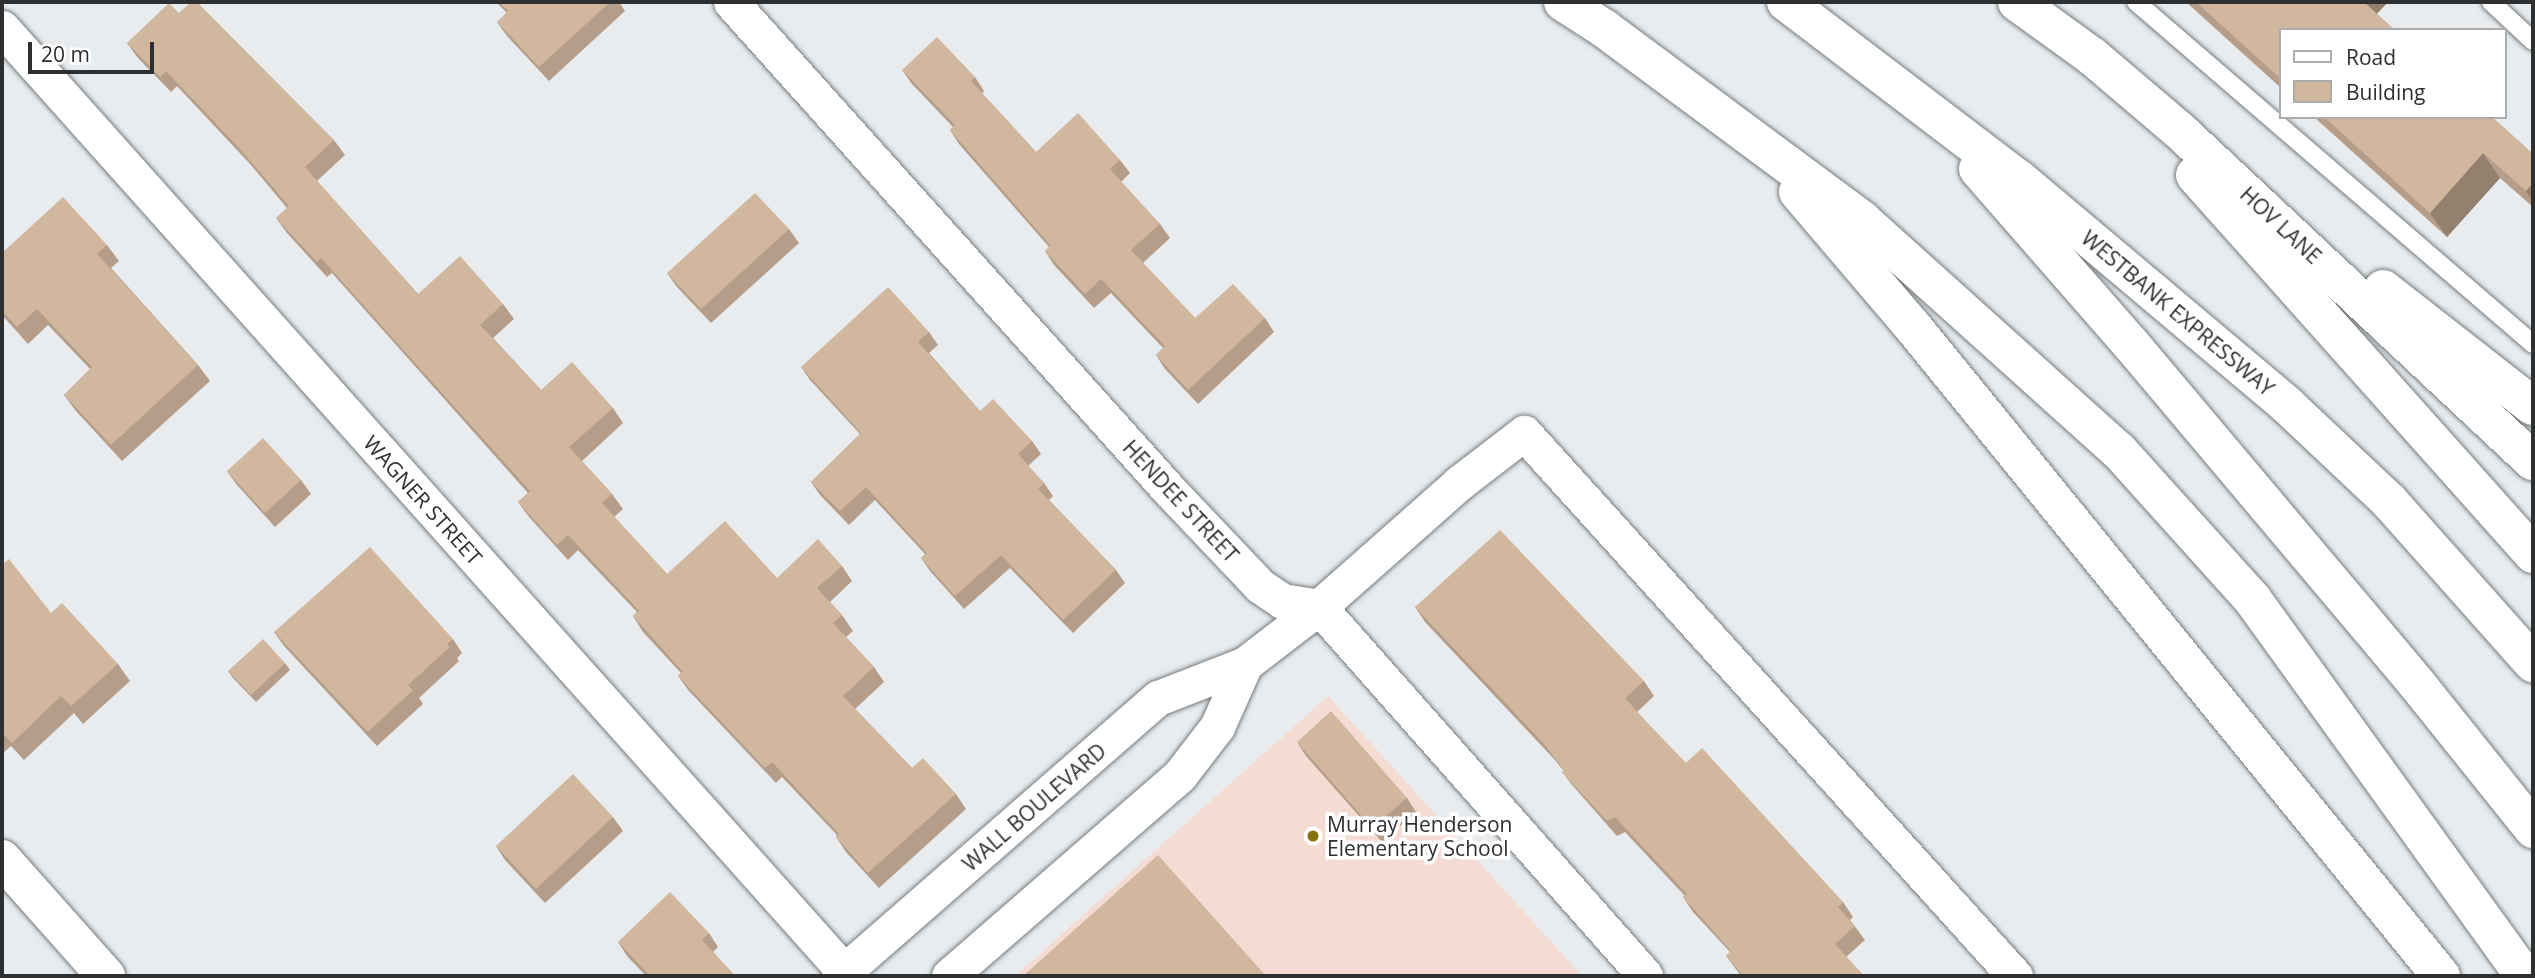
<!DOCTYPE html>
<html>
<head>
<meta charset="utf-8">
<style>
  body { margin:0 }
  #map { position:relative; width:2535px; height:978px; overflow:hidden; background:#e8ecef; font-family:"Open Sans",sans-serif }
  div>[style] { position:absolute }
  .education>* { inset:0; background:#f5dcd3 }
  .roads { filter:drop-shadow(0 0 2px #777b7d) drop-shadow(0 0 2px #777b7d) }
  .lane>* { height:18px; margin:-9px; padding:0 9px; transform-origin:9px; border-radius:9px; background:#fff }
  .street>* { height:35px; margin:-17.5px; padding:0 17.5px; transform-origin:17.5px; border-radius:17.5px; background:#fff }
  .secondary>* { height:38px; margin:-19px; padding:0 19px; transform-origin:19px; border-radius:19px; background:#fff }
  .highway>* { height:38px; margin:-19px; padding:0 19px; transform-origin:19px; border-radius:19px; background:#fff }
  .wall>* { inset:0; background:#b59d89 }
  .shaded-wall>* { inset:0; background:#93806f }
  .building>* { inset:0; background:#d2b79f }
  .dots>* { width:19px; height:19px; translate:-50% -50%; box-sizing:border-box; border:4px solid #fff; border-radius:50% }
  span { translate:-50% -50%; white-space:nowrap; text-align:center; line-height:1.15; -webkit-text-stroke:7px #fff; paint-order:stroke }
  .street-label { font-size:21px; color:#2e2f31 }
  .poi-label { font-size:21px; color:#2e2f31 }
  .left { translate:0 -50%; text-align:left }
  .frame { position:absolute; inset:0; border:4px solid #2e2f31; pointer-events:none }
  .legend { position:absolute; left:2279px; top:28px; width:228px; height:91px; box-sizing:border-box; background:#fff; border:2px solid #abacad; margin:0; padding:9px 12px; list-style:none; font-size:21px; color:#2e2f31 }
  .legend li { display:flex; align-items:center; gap:14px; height:35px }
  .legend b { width:35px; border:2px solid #abacad }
  .scale { position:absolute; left:28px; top:42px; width:126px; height:32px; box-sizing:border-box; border:4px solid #2e2f31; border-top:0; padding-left:9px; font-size:21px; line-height:24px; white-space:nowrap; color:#2e2f31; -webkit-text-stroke:5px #fff; paint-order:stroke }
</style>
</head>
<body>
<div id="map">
  <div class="education">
    <div style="clip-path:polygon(1328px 696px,1582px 976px,1015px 976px)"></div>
  </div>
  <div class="roads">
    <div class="lane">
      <div style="left:2136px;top:2px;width:524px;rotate:40.74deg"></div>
      <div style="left:2491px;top:2px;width:57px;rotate:42.9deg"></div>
    </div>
    <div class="street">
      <div style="left:731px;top:2px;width:656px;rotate:48.09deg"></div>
      <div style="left:1169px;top:490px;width:132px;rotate:46.5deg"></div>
      <div style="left:1260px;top:586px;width:27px;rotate:34deg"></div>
      <div style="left:1282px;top:601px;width:37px;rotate:9deg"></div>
      <div style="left:1319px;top:607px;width:492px;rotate:48.5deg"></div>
      <div style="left:2px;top:28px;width:1264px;rotate:48.24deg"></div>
      <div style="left:839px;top:976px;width:423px;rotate:-41.1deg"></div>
      <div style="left:1158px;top:698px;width:93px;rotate:-21.3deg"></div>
      <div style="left:1245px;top:664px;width:93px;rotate:-37.6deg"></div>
      <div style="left:1319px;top:607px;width:187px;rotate:-41.5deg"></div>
      <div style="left:1459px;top:483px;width:82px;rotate:-37.6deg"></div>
      <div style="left:1524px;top:433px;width:732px;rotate:47.88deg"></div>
      <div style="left:949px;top:976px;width:306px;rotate:-41deg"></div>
      <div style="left:1180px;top:775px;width:61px;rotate:-52.4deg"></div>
      <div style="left:1217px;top:727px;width:69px;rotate:-66deg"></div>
    </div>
    <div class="secondary">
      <div style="left:2px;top:859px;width:157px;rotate:48.4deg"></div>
    </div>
    <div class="highway">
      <div style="left:1563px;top:2px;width:50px;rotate:32.7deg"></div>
      <div style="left:1605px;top:29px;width:320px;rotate:36.6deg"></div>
      <div style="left:1862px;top:220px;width:346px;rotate:42deg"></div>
      <div style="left:2119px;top:451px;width:200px;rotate:48deg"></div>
      <div style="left:2253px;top:600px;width:463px;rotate:54.2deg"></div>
      <div style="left:1786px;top:2px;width:294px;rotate:37.3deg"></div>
      <div style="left:2020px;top:180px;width:349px;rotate:40.1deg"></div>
      <div style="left:2287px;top:405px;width:140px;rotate:43.3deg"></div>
      <div style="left:2389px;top:501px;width:217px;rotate:48.4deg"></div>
      <div style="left:2017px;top:2px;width:94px;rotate:35.9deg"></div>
      <div style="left:2093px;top:57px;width:114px;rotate:40.4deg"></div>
      <div style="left:2180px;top:131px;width:483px;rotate:43.1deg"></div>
      <div style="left:1978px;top:169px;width:231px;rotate:48.9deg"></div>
      <div style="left:2130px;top:343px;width:446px;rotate:49.9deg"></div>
      <div style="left:2417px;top:684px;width:186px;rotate:51.3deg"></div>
      <div style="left:2195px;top:175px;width:508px;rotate:48.27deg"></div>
      <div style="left:1798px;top:192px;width:177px;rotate:49.6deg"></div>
      <div style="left:1913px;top:327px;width:837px;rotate:50.87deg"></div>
      <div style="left:2383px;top:289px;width:190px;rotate:38deg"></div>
    </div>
  </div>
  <div class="wall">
    <div style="clip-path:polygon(496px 2px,619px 2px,625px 11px,549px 81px,507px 36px,497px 22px,507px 13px)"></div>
    <div style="clip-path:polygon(2186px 2px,2388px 2px,2377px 13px,2281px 30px,2281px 88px)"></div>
    <div style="clip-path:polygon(179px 13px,334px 140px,345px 155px,317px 181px,418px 294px,503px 304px,514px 319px,493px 338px,541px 390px,613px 408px,623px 423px,582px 461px,612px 494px,623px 509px,614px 517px,667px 574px,777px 578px,842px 566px,852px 581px,830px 602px,842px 615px,853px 631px,846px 637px,874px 667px,884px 682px,855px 709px,912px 768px,956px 794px,966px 809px,879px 888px,846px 852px,836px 837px,837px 835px,782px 777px,776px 783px,689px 691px,678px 676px,681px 673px,643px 632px,633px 616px,637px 612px,578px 550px,568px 560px,529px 517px,518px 502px,528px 493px,332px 273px,327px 277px,287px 233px,276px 218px,287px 208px,251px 165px,177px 86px,171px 92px,138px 58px,127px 43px)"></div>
    <div style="clip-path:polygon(902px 70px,975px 77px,984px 91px,982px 93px,1036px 152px,1120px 160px,1130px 173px,1121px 182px,1160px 224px,1170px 238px,1143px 263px,1195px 318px,1265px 318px,1274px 332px,1198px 404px,1165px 369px,1156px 355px,1163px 348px,1111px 293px,1094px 308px,1054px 265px,1045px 251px,1049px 247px,959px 144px,950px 130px,953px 127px,912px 84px)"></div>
    <div style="clip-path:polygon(2314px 117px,2492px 117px,2533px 154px,2533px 207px,2500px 178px,2447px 237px)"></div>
    <div style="clip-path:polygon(789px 229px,799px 243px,711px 323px,677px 287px,667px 273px)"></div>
    <div style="clip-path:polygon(107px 245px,119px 261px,111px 268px,198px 365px,210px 381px,122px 461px,76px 411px,64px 395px,90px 369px,48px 325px,28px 344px,2px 315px,2px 253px)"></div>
    <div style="clip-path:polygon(929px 332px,938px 345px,929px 353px,980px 411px,1032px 441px,1041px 454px,1028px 466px,1044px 483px,1053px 496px,1049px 500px,1116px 570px,1125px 583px,1073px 633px,1010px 568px,964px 609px,930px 571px,921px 558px,925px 554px,875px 500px,849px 525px,820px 495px,811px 482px,860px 434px,810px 380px,801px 367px)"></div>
    <div style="clip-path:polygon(227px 471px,301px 480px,311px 494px,275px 527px,237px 485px)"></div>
    <div style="clip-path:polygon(2px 565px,51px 613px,118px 664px,130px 681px,83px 724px,74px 713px,24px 760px,11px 746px,3px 753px,2px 752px)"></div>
    <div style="clip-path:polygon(1415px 607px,1644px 681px,1654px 696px,1637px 712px,1651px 727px,1686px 763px,1843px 902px,1853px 917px,1850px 920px,1865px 940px,1846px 957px,1864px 976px,1741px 976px,1726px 956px,1730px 952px,1693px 912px,1683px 897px,1685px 896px,1625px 832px,1617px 836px,1573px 786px,1562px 772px,1564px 771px,1554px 759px,1425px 622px)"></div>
    <div style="clip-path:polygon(274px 632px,453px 639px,462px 653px,457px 658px,459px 661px,419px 698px,423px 704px,377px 746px,284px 646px)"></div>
    <div style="clip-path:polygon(285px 663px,290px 670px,256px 702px,233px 678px,228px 671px)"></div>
    <div style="clip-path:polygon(1297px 742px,1407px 798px,1416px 812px,1382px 842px,1306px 756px)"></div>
    <div style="clip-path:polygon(613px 817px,623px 831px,545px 903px,505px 860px,496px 846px)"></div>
    <div style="clip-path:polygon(709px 933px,718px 947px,713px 952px,735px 976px,646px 976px,627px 956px,618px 942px)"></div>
  </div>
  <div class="shaded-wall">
    <div style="clip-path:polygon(2361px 2px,2388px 2px,2373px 18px)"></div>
    <div style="clip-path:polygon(2483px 153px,2500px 178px,2447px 237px,2430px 213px)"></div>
    <div style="clip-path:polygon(2533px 183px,2533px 202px,2526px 191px)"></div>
  </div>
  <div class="building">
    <div style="clip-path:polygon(191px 2px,197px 2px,334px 140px,305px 167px,418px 294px,460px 256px,503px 304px,480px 325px,541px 390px,572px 362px,613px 408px,569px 447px,612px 494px,602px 503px,667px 574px,725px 521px,777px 578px,818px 539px,842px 566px,817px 588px,842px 615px,833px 623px,874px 667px,843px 696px,912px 768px,923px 758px,956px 794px,868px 873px,836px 837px,839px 834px,772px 762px,765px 768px,678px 676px,683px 672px,633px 616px,639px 611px,568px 535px,557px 545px,518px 502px,530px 491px,321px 258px,317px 262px,276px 218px,289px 206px,240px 149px,166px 71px,160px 77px,127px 43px,169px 3px,179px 13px)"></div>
    <div style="clip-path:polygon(499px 2px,610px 2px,539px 67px,497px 22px,508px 11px)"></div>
    <div style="clip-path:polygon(2196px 2px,2364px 2px,2395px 30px,2281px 30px,2281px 79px)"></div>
    <div style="clip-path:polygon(937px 37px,975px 77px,971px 81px,1036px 152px,1078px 113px,1120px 160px,1110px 169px,1160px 224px,1131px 250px,1195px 318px,1233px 284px,1265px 318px,1188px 390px,1156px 355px,1165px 346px,1101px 279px,1085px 294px,1045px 251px,1050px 245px,950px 130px,955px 125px,902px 70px)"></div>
    <div style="clip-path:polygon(2324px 117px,2492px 117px,2533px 154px,2533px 183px,2526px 191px,2483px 153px,2430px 213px)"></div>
    <div style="clip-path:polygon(755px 193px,789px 229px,701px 309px,667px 273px)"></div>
    <div style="clip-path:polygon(63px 197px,107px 245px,97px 254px,198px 365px,111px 445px,64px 395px,92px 367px,37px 309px,17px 327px,2px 311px,2px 253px)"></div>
    <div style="clip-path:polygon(888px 287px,929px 332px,918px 342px,980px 411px,993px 399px,1032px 441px,1018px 454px,1044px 483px,1038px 489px,1116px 570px,1063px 620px,1001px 555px,955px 596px,921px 558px,927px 553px,866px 487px,840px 511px,811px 482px,861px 433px,801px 367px)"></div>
    <div style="clip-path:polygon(263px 438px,301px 480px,265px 513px,227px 471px)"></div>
    <div style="clip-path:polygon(1500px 530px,1644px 681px,1625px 698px,1651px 727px,1686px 763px,1702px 748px,1843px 902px,1838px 907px,1855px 926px,1835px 944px,1864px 976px,1743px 976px,1726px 956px,1731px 951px,1683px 897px,1687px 894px,1615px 817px,1607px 821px,1562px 772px,1564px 770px,1544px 744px,1415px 607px)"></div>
    <div style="clip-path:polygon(370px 547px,453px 639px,447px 644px,450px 647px,408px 685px,413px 690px,368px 732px,274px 632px)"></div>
    <div style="clip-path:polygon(9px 559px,51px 613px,62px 603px,118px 664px,71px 706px,61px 696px,12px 743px,2px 732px,2px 565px)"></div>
    <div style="clip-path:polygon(263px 639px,285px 663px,251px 695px,228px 671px)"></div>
    <div style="clip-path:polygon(1331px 711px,1407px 798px,1372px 828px,1297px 742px)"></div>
    <div style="clip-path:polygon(573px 774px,613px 817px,536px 889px,496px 846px)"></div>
    <div style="clip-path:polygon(1158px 855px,1266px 976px,1023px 976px)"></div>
    <div style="clip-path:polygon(670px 892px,709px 933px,702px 940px,735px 976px,650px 976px,618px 942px)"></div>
  </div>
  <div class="dots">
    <div style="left:1313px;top:836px;background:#866f0f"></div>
  </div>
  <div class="street-label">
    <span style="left:2281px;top:225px;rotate:43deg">HOV LANE</span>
    <span style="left:2178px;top:313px;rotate:40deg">WESTBANK EXPRESSWAY</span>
    <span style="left:423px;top:500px;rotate:48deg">WAGNER STREET</span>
    <span style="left:1181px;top:501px;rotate:47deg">HENDEE STREET</span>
    <span style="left:1034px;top:807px;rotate:-41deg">WALL BOULEVARD</span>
  </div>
  <div class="poi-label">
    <span class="left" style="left:1327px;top:836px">Murray Henderson<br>Elementary School</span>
  </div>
  <div class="frame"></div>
  <ul class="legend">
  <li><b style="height:9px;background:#fff"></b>Road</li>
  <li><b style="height:19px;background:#d2b79f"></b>Building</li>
  </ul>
  <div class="scale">20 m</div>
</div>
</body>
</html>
